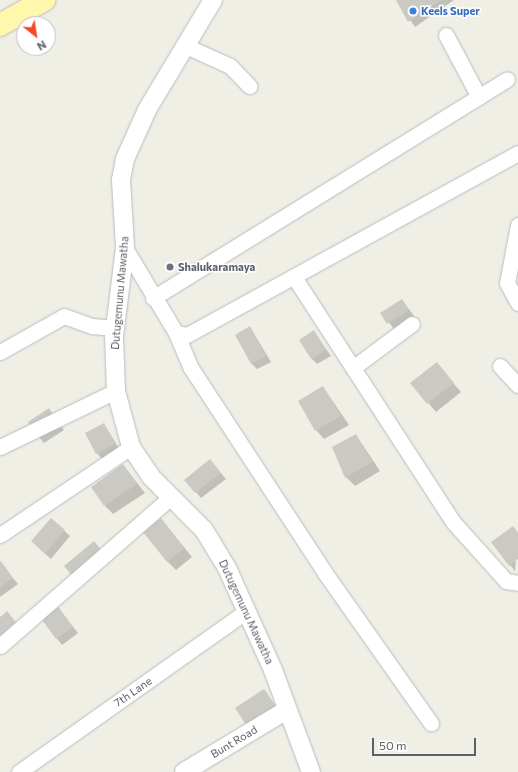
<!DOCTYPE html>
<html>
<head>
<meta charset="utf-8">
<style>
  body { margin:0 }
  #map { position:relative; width:518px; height:772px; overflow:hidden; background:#f0efe6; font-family:Commissioner,sans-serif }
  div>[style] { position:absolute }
  .shadow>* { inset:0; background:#0003 }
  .building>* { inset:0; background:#cbc9c3 }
  .roads { filter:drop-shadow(0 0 1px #b8bbc0) drop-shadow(0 0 1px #b8bbc0) }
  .minor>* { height:15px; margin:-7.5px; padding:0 7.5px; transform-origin:7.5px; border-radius:7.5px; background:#fff }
  .tertiary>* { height:18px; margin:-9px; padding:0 9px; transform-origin:9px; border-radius:9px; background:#fff }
  .primary>* { height:22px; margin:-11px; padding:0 11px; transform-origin:11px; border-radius:11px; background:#fff8ac }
  .dots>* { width:11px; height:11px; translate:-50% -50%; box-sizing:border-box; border:2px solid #fff; border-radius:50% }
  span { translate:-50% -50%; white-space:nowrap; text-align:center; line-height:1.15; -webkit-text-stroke:3px #fff; paint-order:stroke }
  .shop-label { font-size:11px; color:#366cbe; font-weight:700 }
  .left { translate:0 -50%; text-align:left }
  .worship-label { font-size:11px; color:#5b616d; font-weight:700 }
  .street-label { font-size:11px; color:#5d6167 }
  .north { position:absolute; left:16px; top:16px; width:40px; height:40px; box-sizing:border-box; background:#fff; border:1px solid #bec0c2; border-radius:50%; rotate:150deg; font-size:11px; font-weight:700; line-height:16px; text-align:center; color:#5d6167 }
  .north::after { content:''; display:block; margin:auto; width:14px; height:18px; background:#f34929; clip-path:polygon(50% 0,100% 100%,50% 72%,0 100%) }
  .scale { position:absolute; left:372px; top:738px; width:104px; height:18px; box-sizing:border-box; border:2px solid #5d6167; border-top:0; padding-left:5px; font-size:12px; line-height:14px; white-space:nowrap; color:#5d6167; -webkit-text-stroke:3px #fff; paint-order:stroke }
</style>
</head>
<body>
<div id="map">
  <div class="shadow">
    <div style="clip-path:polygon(397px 0,454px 0,415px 27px)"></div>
    <div style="clip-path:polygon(402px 300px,414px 316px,394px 329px,382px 314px)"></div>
    <div style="clip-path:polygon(250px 327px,271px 362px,257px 369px,251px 363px)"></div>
    <div style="clip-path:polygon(314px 332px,331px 356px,317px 364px,311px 358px)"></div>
    <div style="clip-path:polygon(437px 364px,461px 392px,436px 412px,412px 384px)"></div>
    <div style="clip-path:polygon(323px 387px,349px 425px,324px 439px,316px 430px)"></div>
    <div style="clip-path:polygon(49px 410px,64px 430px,44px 443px,39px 437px)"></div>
    <div style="clip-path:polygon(104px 424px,120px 450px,102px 459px,97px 453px)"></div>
    <div style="clip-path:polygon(356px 435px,380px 471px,355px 486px,346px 477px)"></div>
    <div style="clip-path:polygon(210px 460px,226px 479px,201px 498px,186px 480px)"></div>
    <div style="clip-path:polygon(123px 465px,145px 493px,113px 514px,105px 506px)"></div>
    <div style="clip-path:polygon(51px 519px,70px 536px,51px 559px,38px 547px)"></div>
    <div style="clip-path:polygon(161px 519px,192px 557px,176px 570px,167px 561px)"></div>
    <div style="clip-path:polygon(513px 527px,518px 533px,515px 571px,492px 542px)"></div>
    <div style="clip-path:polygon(0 563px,18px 584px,0 597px)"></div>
    <div style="clip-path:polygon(56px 606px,78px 633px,62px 645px,41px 618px)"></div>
    <div style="clip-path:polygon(264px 690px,280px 712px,247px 724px)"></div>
  </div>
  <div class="building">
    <div style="clip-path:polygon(396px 0,441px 0,408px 22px)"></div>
    <div style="clip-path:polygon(402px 299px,409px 310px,387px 324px,380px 313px)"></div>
    <div style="clip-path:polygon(250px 326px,266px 356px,251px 364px,235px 335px)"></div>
    <div style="clip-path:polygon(314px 330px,326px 350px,311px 359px,299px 340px)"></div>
    <div style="clip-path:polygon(437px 362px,454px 383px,427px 404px,410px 383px)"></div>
    <div style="clip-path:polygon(323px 386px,341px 416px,315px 431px,298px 401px)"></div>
    <div style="clip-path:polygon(49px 408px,59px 424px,38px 438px,28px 422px)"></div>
    <div style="clip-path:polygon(104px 423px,115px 444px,96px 454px,85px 433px)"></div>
    <div style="clip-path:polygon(356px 434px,372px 462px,345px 478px,332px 447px)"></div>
    <div style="clip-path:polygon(210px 459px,221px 473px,195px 493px,184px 480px)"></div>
    <div style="clip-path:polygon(123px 464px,137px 484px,104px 506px,91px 487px)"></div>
    <div style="clip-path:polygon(51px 518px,65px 530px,45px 554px,31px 541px)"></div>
    <div style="clip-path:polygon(161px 518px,184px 548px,167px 562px,143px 532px)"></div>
    <div style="clip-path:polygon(513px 526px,518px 533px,518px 559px,509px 566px,491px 542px)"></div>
    <div style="clip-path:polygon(94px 541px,103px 552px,73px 577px,64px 566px)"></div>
    <div style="clip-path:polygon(1px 561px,13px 578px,0 587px,0 562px)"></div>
    <div style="clip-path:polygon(57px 605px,73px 627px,56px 639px,40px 617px)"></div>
    <div style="clip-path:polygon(7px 611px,16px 622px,0 636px,0 617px)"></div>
    <div style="clip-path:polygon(264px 689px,275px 705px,246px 725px,235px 708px)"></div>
  </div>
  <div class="roads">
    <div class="minor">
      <div style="left:446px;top:35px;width:70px;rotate:62deg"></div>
      <div style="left:186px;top:46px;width:48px;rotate:24.4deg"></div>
      <div style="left:230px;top:66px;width:28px;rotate:46deg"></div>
      <div style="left:518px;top:225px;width:59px;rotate:100.7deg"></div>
      <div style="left:507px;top:283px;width:23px;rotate:61deg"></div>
      <div style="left:125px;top:248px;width:99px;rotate:59deg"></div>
      <div style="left:176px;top:333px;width:11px;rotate:10deg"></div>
      <div style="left:187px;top:335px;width:378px;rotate:-28.8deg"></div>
      <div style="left:294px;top:277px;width:293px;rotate:57deg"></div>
      <div style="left:454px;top:523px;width:78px;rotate:48.1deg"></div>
      <div style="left:506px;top:581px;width:12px;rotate:9deg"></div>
      <div style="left:153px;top:298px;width:416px;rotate:-31.7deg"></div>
      <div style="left:176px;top:333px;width:38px;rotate:67deg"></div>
      <div style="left:191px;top:368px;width:245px;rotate:56.8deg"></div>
      <div style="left:325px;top:573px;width:184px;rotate:54.8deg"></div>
      <div style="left:0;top:352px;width:73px;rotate:-29.4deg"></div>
      <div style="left:64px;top:316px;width:30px;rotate:20deg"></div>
      <div style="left:92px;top:326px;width:23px;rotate:5deg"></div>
      <div style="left:500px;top:366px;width:26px;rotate:47deg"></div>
      <div style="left:354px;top:367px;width:72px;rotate:-36.6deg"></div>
      <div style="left:0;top:447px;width:129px;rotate:-25.8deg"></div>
      <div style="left:0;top:535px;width:158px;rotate:-33.9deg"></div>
      <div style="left:0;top:646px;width:227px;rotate:-41.1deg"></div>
      <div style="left:19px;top:772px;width:278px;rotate:-35.3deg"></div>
    </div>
    <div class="tertiary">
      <div style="left:213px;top:0;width:128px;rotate:121deg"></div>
      <div style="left:147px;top:110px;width:54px;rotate:114.2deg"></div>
      <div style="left:125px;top:159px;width:21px;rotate:101deg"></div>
      <div style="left:121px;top:180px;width:68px;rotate:86.6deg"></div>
      <div style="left:125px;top:248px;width:89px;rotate:97.1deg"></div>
      <div style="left:114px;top:336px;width:55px;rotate:87.9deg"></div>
      <div style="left:116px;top:391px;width:58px;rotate:75deg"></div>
      <div style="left:131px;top:447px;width:36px;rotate:56deg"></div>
      <div style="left:151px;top:477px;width:75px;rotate:45deg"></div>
      <div style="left:204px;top:530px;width:44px;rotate:58.8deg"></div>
      <div style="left:227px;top:568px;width:112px;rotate:65.7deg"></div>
      <div style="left:273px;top:670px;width:109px;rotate:69.6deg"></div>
      <div style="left:184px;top:772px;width:118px;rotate:-31.1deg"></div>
    </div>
    <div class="primary">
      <div style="left:0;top:25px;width:51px;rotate:-29.6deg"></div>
    </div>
  </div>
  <div class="dots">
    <div style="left:413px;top:11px;background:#3f7fe0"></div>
    <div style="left:170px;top:267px;background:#6b7280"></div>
  </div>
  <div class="shop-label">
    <span class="left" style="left:421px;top:11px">Keels Super</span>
  </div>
  <div class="worship-label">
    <span class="left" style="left:178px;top:267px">Shalukaramaya</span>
  </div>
  <div class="street-label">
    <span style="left:120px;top:293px;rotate:-85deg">Dutugemunu Mawatha</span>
    <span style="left:246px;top:612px;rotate:65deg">Dutugemunu Mawatha</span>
    <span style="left:133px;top:692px;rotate:-35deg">7th Lane</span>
    <span style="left:234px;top:742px;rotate:-31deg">Bunt Road</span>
  </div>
  <div class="north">N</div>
  <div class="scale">50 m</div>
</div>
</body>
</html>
